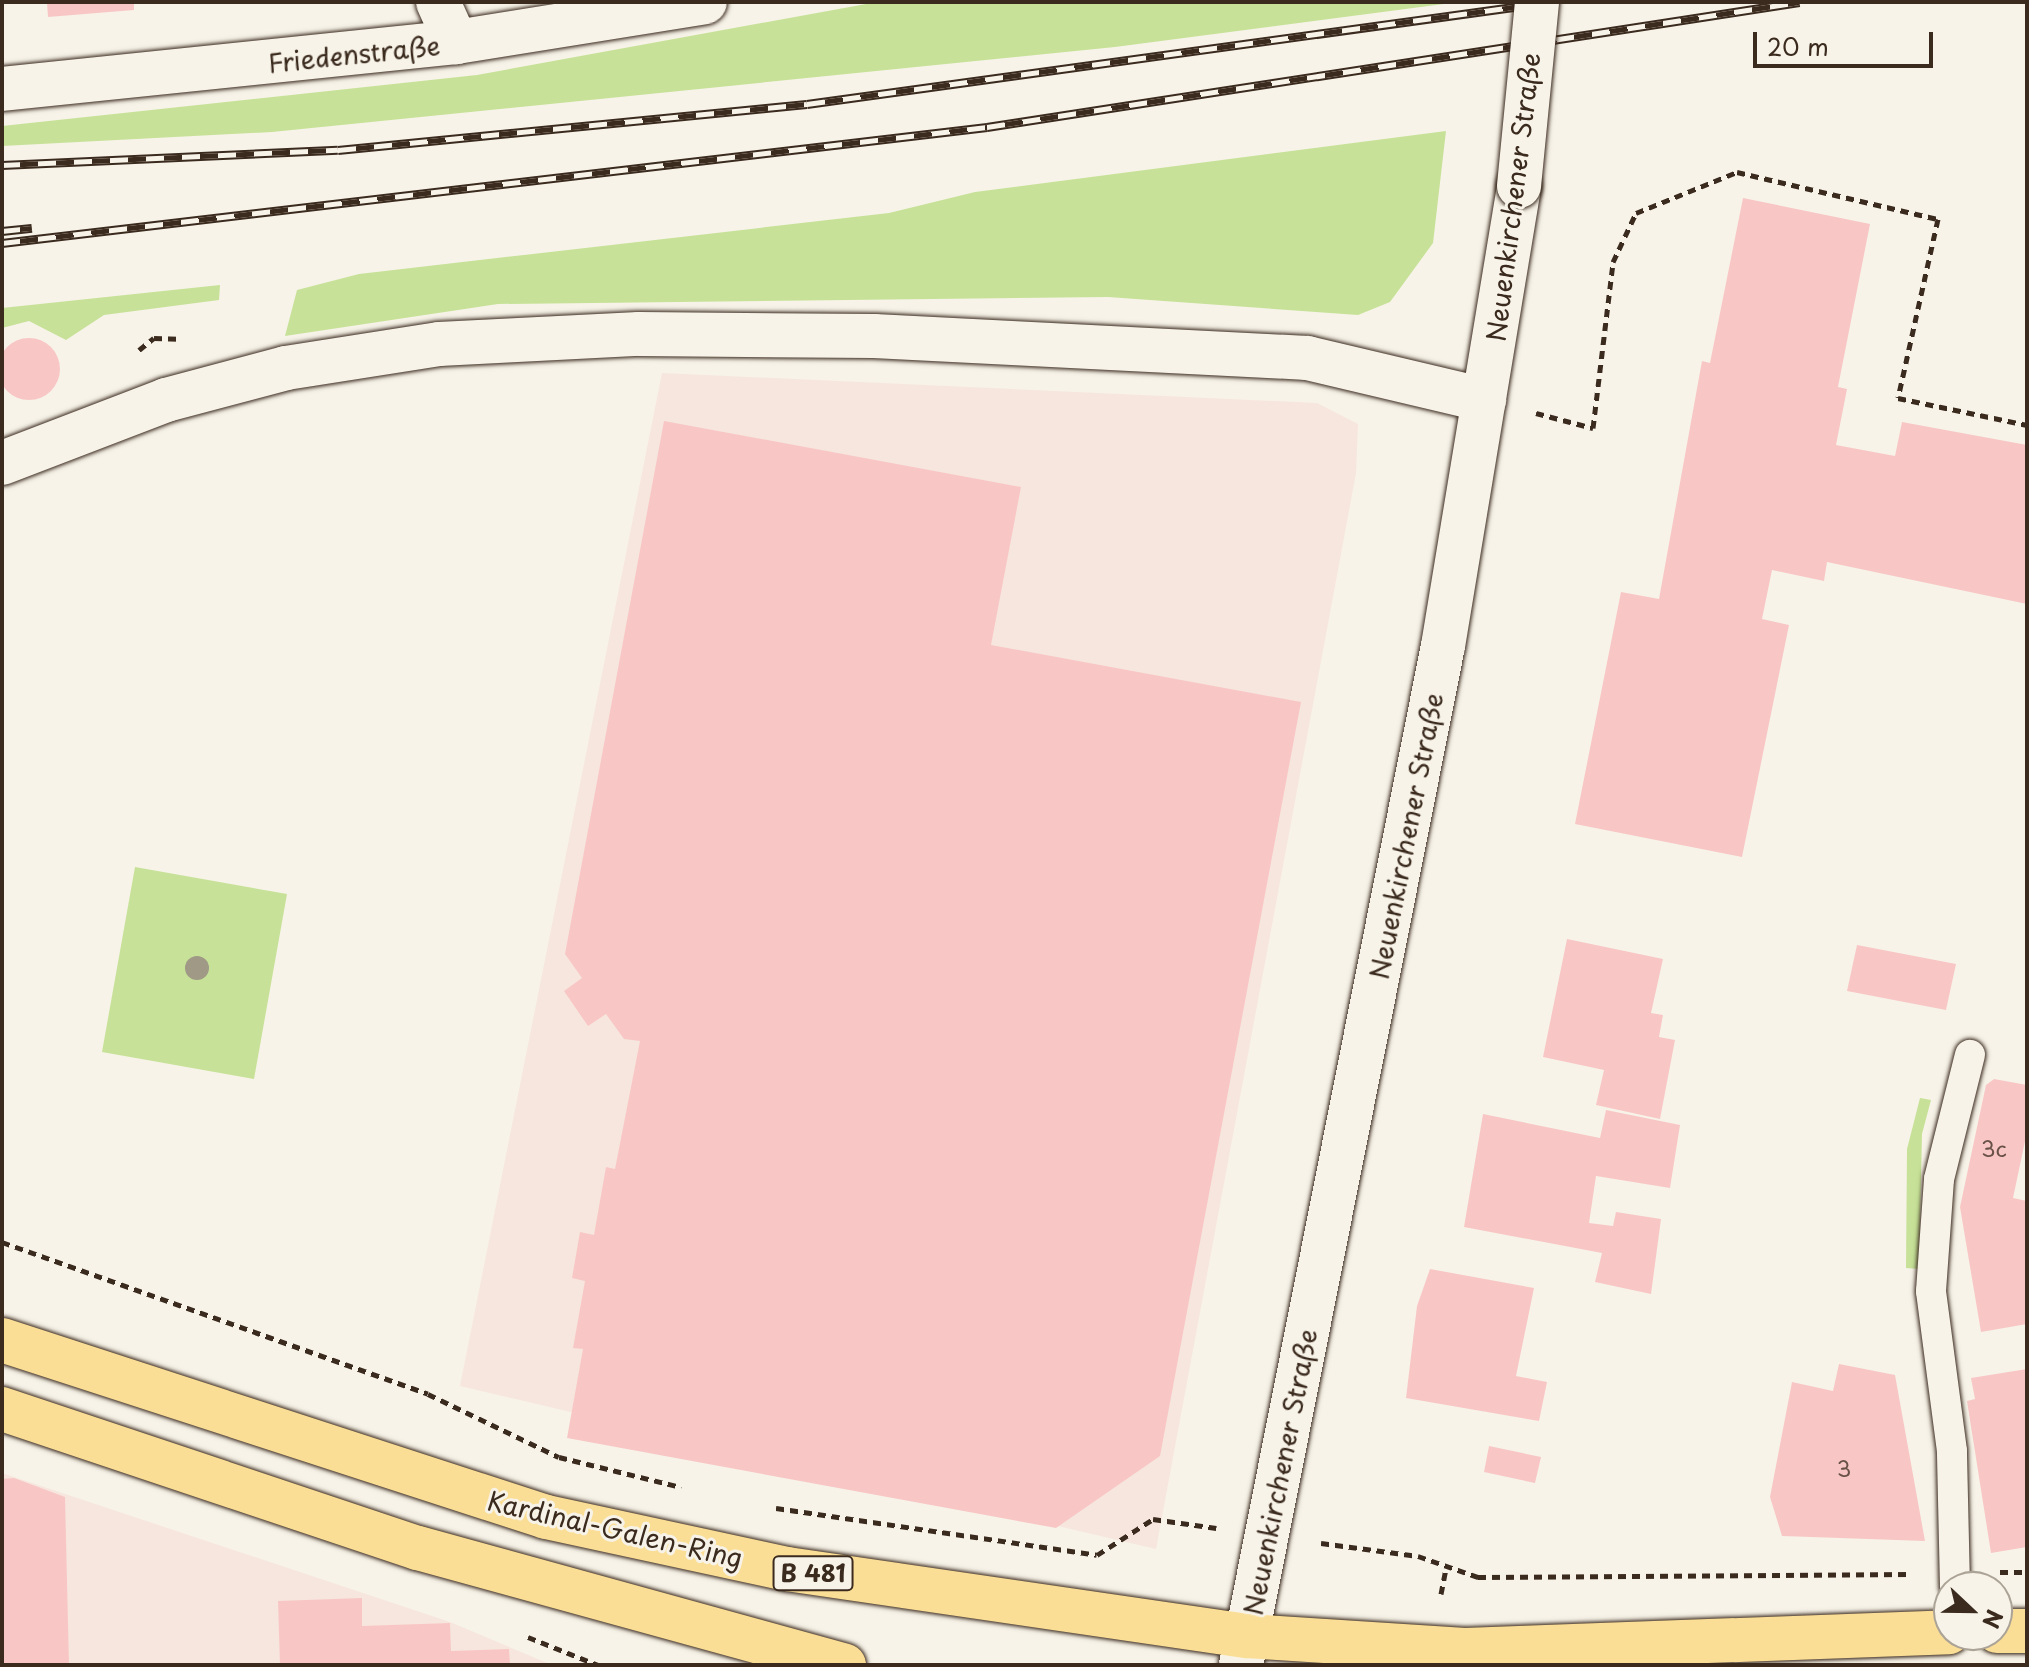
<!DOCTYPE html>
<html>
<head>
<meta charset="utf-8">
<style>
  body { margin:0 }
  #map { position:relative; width:2029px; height:1667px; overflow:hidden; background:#f7f3e8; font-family:"Playpen Sans",sans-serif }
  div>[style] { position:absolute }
  .built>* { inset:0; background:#f7e6de }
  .green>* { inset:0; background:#c7e298 }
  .building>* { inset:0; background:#f8c7c5 }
  .round { border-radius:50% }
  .path>* { height:5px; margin-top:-2.5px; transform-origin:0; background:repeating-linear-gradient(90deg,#3b2a1e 0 8px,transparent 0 14px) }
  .roads { filter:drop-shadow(0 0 2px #3b2a1e) drop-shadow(0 0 2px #3b2a1e) }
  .service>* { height:30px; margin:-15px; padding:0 15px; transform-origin:15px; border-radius:15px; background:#f7f3e8 }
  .minor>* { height:44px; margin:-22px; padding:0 22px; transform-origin:22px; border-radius:22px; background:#f7f3e8 }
  .tertiary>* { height:44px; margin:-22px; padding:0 22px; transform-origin:22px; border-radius:22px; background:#f7f3e8 }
  .primary>* { height:44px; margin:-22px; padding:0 22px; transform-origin:22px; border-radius:22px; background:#fbde96 }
  .rail>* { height:9px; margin-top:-4.5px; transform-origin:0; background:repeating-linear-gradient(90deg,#f7f3e8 0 18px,#3b2a1e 0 36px); box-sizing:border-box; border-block:2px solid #3b2a1e }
  .bridges { filter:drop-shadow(0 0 2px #3b2a1e) drop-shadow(0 0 2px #3b2a1e) }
  .tertiary-bridge>* { height:44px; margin:-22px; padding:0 22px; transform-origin:22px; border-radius:22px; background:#f7f3e8 }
  .trees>* { width:24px; height:24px; margin:-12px; border-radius:50%; background:#9f9986 }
  span { translate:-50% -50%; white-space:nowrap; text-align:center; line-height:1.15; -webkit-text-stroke:6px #f7f3e8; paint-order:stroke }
  .number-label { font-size:22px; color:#6a5148 }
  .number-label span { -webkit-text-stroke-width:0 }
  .shield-label span { padding:2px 6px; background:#f7f3e8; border:2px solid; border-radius:6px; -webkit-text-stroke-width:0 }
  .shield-label { font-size:24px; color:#3b2a1e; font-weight:700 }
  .street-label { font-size:26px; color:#3b2a1e }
  .frame { position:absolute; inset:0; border:4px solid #3b2a1e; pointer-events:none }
  .north { position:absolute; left:1933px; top:1571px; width:80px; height:80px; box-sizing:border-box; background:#f7f3e8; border:2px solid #aca397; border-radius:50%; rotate:112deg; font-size:22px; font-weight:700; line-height:32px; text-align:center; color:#3b2a1e }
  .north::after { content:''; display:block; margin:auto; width:28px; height:36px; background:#3b2a1e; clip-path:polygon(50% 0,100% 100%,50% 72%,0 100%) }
  .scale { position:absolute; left:1753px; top:32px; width:180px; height:36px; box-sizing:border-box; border:4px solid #3b2a1e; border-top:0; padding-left:10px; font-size:24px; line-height:28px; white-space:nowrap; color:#3b2a1e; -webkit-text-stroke:6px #f7f3e8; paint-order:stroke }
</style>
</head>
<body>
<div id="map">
  <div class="built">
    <div style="clip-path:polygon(662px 373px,1317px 403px,1358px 424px,1356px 473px,1156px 1549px,460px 1386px)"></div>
    <div style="clip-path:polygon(2px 1473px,450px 1622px,552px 1665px,2px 1665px)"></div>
  </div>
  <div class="green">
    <div style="clip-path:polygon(877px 2px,1459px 2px,1115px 47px,272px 132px,2px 146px,2px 126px,477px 75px)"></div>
    <div style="clip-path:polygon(1446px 131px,1433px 243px,1390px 302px,1358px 315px,1108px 297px,498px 304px,285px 336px,297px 290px,359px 274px,889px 213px,975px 192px)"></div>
    <div style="clip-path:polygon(220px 285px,219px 300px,104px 315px,66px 340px,29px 321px,2px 328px,2px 308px)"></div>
    <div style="clip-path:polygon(135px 867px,287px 894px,254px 1079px,102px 1052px)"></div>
    <div style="clip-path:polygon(1920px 1098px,1931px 1100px,1922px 1134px,1919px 1269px,1906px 1268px,1907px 1149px)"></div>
  </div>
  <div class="building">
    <div style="clip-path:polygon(47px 2px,134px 2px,134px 10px,48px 17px)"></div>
    <div style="clip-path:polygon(1743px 198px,1870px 224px,1838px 387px,1847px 389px,1836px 445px,1895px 456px,1902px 422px,2027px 445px,2027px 604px,1827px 562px,1824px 581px,1772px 570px,1762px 619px,1789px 625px,1742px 857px,1575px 824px,1621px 592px,1659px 599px,1702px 361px,1710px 363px)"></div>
    <div class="round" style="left:-2px;top:338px;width:62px;height:62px"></div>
    <div style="clip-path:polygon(664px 421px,1021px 487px,991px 645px,1301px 702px,1160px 1456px,1056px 1528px,567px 1438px,583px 1349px,573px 1348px,585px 1281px,572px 1278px,580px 1232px,594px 1235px,606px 1167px,615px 1169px,640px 1041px,624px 1039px,606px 1014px,588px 1026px,564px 991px,582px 978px,565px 954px)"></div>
    <div style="clip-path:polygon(1567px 939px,1663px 959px,1651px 1013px,1663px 1015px,1659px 1037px,1675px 1040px,1660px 1119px,1596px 1105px,1604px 1070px,1543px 1057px)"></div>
    <div style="clip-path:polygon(1857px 945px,1956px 964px,1946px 1010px,1847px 991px)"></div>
    <div style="clip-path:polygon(1994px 1079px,2027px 1085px,2027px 1132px,2013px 1198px,2027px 1201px,2027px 1324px,1981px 1332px,1960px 1207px,1986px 1085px)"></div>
    <div style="clip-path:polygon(1606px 1110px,1680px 1125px,1670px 1188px,1596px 1176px,1589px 1223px,1613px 1226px,1616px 1212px,1661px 1219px,1651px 1294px,1595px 1282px,1602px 1253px,1464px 1227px,1483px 1114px,1600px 1138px)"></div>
    <div style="clip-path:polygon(1430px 1269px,1534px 1288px,1516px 1376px,1547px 1382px,1539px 1421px,1406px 1398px,1417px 1306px)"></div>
    <div style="clip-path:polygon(1839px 1364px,1895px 1375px,1925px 1541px,1782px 1536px,1770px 1497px,1792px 1382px,1833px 1391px)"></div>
    <div style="clip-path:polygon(2027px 1369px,2027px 1547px,1991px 1553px,1967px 1401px,1975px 1399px,1971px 1378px)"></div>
    <div style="clip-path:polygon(1489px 1446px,1541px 1457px,1535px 1483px,1484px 1472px)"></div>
    <div style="clip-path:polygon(14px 1478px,65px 1497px,69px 1665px,2px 1665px,2px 1479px)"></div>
    <div style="clip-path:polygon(362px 1598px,362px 1626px,450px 1623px,451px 1651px,509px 1649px,510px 1665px,280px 1665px,278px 1601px)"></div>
  </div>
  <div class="path">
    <div style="left:139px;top:350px;width:19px;rotate:-39deg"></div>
    <div style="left:154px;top:338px;width:24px;rotate:2deg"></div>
    <div style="left:1536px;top:413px;width:59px;rotate:14.7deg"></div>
    <div style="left:1593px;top:428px;width:167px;rotate:-83.1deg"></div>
    <div style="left:1613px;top:262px;width:54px;rotate:-64.9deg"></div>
    <div style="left:1636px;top:213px;width:109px;rotate:-22.1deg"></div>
    <div style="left:1737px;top:172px;width:206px;rotate:13.2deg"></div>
    <div style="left:1938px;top:219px;width:183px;rotate:102.6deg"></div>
    <div style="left:1898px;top:398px;width:132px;rotate:11.8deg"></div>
    <div style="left:2px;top:1242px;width:452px;rotate:19.6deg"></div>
    <div style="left:428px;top:1394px;width:145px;rotate:25.7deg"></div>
    <div style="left:559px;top:1457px;width:126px;rotate:13.8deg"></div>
    <div style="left:776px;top:1508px;width:324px;rotate:8.3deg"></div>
    <div style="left:1097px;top:1555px;width:67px;rotate:-32.7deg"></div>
    <div style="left:1153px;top:1519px;width:64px;rotate:8.1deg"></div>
    <div style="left:1321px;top:1543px;width:98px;rotate:7.6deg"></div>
    <div style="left:1418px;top:1556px;width:64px;rotate:19.3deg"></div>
    <div style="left:1478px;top:1577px;width:432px;rotate:-0.4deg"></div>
    <div style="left:2000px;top:1572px;width:27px"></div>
    <div style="left:1441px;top:1594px;width:26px;rotate:-79deg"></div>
    <div style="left:528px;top:1637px;width:75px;rotate:21.8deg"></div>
  </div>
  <div class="roads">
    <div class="service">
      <div style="left:1955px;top:1587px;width:136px;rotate:-91.3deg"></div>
      <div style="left:1952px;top:1451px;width:161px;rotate:-97.5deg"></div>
      <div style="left:1931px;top:1291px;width:112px;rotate:-85.9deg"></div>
      <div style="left:1939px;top:1179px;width:128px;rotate:-76deg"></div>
    </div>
    <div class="minor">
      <div style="left:438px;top:2px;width:44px;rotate:65.8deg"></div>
      <div style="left:2px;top:89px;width:456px;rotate:-5.9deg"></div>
      <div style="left:456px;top:42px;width:252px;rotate:-9.1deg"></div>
      <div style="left:2px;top:463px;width:176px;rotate:-21deg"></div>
      <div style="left:166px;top:400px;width:124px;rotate:-14.9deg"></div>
      <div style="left:286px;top:368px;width:155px;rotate:-8.9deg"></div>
      <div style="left:439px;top:344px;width:200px;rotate:-2.9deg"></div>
      <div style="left:639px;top:334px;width:235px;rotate:0.5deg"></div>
      <div style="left:874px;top:336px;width:434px;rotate:2.9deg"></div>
      <div style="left:1307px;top:358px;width:182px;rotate:13.3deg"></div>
    </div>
    <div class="tertiary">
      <div style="left:1241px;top:1665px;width:1039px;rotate:-78.79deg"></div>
      <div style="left:1443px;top:646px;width:466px;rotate:-80.6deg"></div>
    </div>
    <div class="primary">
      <div style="left:2px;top:1340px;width:572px;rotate:18.02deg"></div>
      <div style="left:546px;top:1517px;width:247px;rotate:12.2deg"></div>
      <div style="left:787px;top:1569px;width:465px;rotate:8.3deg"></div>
      <div style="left:1247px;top:1636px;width:218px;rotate:3.7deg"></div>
      <div style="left:1465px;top:1650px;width:484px;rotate:-2.1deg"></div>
      <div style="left:2px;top:1409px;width:439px;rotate:18.5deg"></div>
      <div style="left:418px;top:1548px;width:442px;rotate:15.4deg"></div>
      <div style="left:1997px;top:1631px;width:30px"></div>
    </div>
  </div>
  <div class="rail">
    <div style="left:2px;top:165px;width:336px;rotate:-2.6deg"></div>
    <div style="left:338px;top:150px;width:471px;rotate:-5.6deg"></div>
    <div style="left:807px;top:104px;width:750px;rotate:-7.82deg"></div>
    <div style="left:2px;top:231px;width:30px;rotate:-6deg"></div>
    <div style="left:2px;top:243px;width:992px;rotate:-6.72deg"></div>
    <div style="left:987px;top:127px;width:822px;rotate:-8.75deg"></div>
  </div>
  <div class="bridges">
    <div class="tertiary-bridge">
      <div style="left:1519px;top:186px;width:185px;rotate:-84.4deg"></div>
    </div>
  </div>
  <div class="trees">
    <div style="left:197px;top:968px"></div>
  </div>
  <div class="number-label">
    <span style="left:1994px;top:1148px">3c</span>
    <span style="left:1844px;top:1468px">3</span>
  </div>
  <div class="shield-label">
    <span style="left:813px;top:1573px">B 481</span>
  </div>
  <div class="street-label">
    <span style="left:354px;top:54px;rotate:-6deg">Friedenstraße</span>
    <span style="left:1513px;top:197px;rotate:-83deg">Neuenkirchener Straße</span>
    <span style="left:1406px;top:836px;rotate:-79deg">Neuenkirchener Straße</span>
    <span style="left:1280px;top:1472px;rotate:-79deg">Neuenkirchener Straße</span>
    <span style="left:615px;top:1529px;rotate:13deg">Kardinal-Galen-Ring</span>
  </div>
  <div class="frame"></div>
  <div class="north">N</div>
  <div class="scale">20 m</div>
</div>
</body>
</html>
